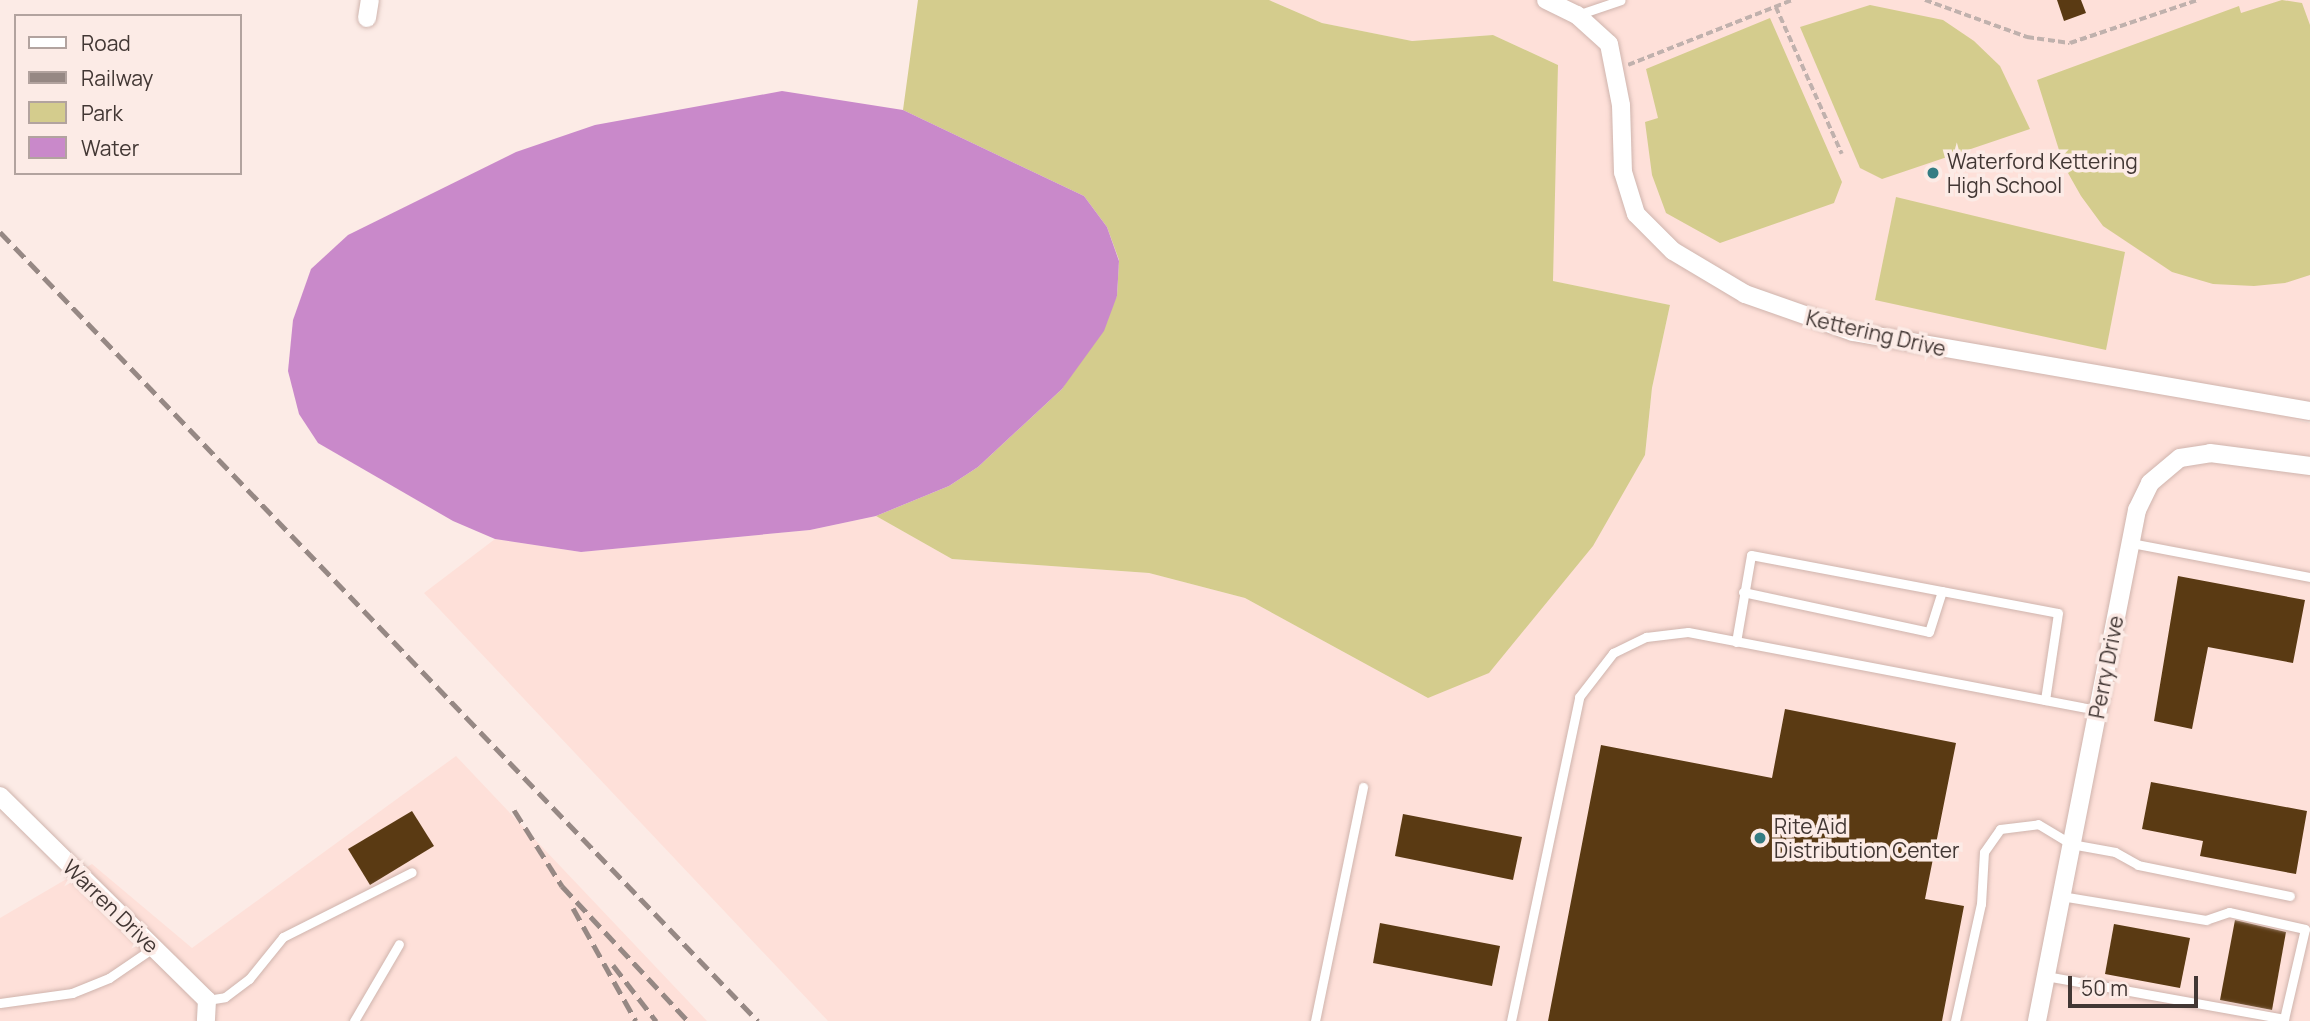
<!DOCTYPE html>
<html>
<head>
<meta charset="utf-8">
<style>
  body { margin:0 }
  #map { position:relative; width:2310px; height:1021px; overflow:hidden; background:#fcebe6; font-family:Manrope,sans-serif }
  div>[style] { position:absolute }
  .built>* { inset:0; background:#fee0d9 }
  .green>* { inset:0; background:#d4cc8d }
  .water>* { inset:0; background:#c989ca }
  .building>* { inset:0; background:#5a3a13 }
  .path>* { height:3.5px; margin-top:-1.75px; transform-origin:0; background:repeating-linear-gradient(90deg,#c0b1ad 0 7px,transparent 0 10.5px) }
  .roads { filter:drop-shadow(0 0 2px #cfb4ad) drop-shadow(0 0 2px #cfb4ad) }
  .lane>* { height:9px; margin:-4.5px; padding:0 4.5px; transform-origin:4.5px; border-radius:4.5px; background:#fff }
  .street>* { height:18px; margin:-9px; padding:0 9px; transform-origin:9px; border-radius:9px; background:#fff }
  .rail>* { height:5px; margin-top:-2.5px; transform-origin:0; background:repeating-linear-gradient(90deg,#968884 0 14px,transparent 0 21px) }
  .dots>* { width:19px; height:19px; translate:-50% -50%; box-sizing:border-box; border:4px solid #fcebe6; border-radius:50% }
  span { translate:-50% -50%; white-space:nowrap; text-align:center; line-height:1.15; -webkit-text-stroke:7px #fcebe6; paint-order:stroke }
  .poi-label { font-size:21px; color:#423734 }
  .left { translate:0 -50%; text-align:left }
  .street-label { font-size:21px; color:#423734 }
  .legend { position:absolute; left:14px; top:14px; width:228px; height:161px; box-sizing:border-box; background:#fcebe6; border:2px solid #b2a39f; margin:0; padding:9px 12px; list-style:none; font-size:21px; color:#423734 }
  .legend li { display:flex; align-items:center; gap:14px; height:35px }
  .legend b { width:35px; border:2px solid #b2a39f }
  .scale { position:absolute; left:2068px; top:976px; width:130px; height:32px; box-sizing:border-box; border:4px solid #423734; border-top:0; padding-left:9px; font-size:21px; line-height:24px; white-space:nowrap; color:#423734; -webkit-text-stroke:5px #fcebe6; paint-order:stroke }
</style>
</head>
<body>
<div id="map">
  <div class="built">
    <div style="clip-path:polygon(1269px 0,2310px 0,2310px 421px,2287px 418px,2310px 423px,2310px 1021px,828px 1021px,424px 593px,495px 539px,581px 552px,810px 530px,876px 516px,952px 559px,1149px 573px,1245px 598px,1428px 698px,1645px 455px,1652px 388px,1670px 305px,1552px 281px,1558px 65px,1493px 35px,1412px 41px,1322px 23px)"></div>
    <div style="clip-path:polygon(456px 756px,707px 1021px,0 1021px,0 918px,92px 864px,192px 948px)"></div>
  </div>
  <div class="green">
    <div style="clip-path:polygon(918px 0,1269px 0,1322px 23px,1412px 41px,1493px 35px,1558px 65px,1553px 281px,1670px 305px,1652px 388px,1645px 455px,1593px 546px,1489px 673px,1428px 698px,1245px 598px,1149px 573px,952px 559px,876px 516px,949px 486px,978px 467px,1062px 389px,1117px 296px,1119px 260px,1107px 227px,1084px 196px,903px 110px)"></div>
    <div style="clip-path:polygon(2282px 0,2302px 3px,2310px 25px,2310px 275px,2285px 283px,2254px 286px,2213px 284px,2172px 272px,2103px 226px,2081px 196px,2064px 166px,2037px 80px,2239px 6px,2241px 13px)"></div>
    <div style="clip-path:polygon(1870px 5px,1943px 20px,1974px 41px,2000px 66px,2030px 129px,1882px 179px,1860px 168px,1800px 27px)"></div>
    <div style="clip-path:polygon(1770px 18px,1842px 182px,1834px 203px,1720px 243px,1666px 213px,1652px 175px,1645px 122px,1658px 118px,1646px 69px)"></div>
    <div style="clip-path:polygon(1896px 197px,2125px 252px,2106px 350px,1875px 300px)"></div>
  </div>
  <div class="water">
    <div style="clip-path:polygon(782px 91px,903px 110px,1084px 196px,1107px 227px,1119px 261px,1117px 296px,1104px 331px,1062px 389px,978px 467px,949px 486px,876px 516px,810px 530px,581px 552px,495px 539px,453px 521px,318px 443px,299px 414px,288px 371px,293px 320px,311px 269px,348px 235px,516px 152px,595px 125px)"></div>
  </div>
  <div class="building">
    <div style="clip-path:polygon(2057px 0,2081px 0,2086px 13px,2064px 21px)"></div>
    <div style="clip-path:polygon(2178px 576px,2305px 600px,2293px 663px,2208px 647px,2192px 729px,2154px 721px)"></div>
    <div style="clip-path:polygon(1785px 709px,1956px 743px,1925px 899px,1964px 906px,1942px 1021px,1548px 1021px,1601px 745px,1772px 778px)"></div>
    <div style="clip-path:polygon(2151px 782px,2307px 811px,2296px 874px,2200px 856px,2203px 841px,2142px 829px)"></div>
    <div style="clip-path:polygon(412px 811px,434px 846px,370px 885px,348px 849px)"></div>
    <div style="clip-path:polygon(1403px 814px,1522px 837px,1513px 880px,1395px 856px)"></div>
    <div style="clip-path:polygon(2235px 920px,2286px 932px,2272px 1010px,2220px 1000px)"></div>
    <div style="clip-path:polygon(1380px 923px,1500px 946px,1492px 986px,1373px 963px)"></div>
    <div style="clip-path:polygon(2114px 924px,2190px 938px,2180px 988px,2105px 974px)"></div>
  </div>
  <div class="path">
    <div style="left:1925px;top:0;width:109px;rotate:19.9deg"></div>
    <div style="left:2027px;top:37px;width:43px;rotate:7.9deg"></div>
    <div style="left:2070px;top:43px;width:135px;rotate:-18.6deg"></div>
    <div style="left:1776px;top:7px;width:161px;rotate:65.8deg"></div>
    <div style="left:1628px;top:65px;width:176px;rotate:-21.6deg"></div>
  </div>
  <div class="roads">
    <div class="lane">
      <div style="left:1577px;top:15px;width:46px;rotate:-18.8deg"></div>
      <div style="left:2131px;top:543px;width:182px;rotate:10.8deg"></div>
      <div style="left:1743px;top:592px;width:190px;rotate:12.1deg"></div>
      <div style="left:1929px;top:632px;width:43px;rotate:-72.4deg"></div>
      <div style="left:1736px;top:642px;width:88px;rotate:-80.2deg"></div>
      <div style="left:1751px;top:555px;width:312px;rotate:10.7deg"></div>
      <div style="left:2058px;top:613px;width:88px;rotate:98.5deg"></div>
      <div style="left:2046px;top:976px;width:242px;rotate:10.2deg"></div>
      <div style="left:2284px;top:1019px;width:92px;rotate:-76.9deg"></div>
      <div style="left:2305px;top:929px;width:78px;rotate:-167.4deg"></div>
      <div style="left:2229px;top:912px;width:24px;rotate:161deg"></div>
      <div style="left:2206px;top:920px;width:147px;rotate:-170.6deg"></div>
      <div style="left:207px;top:1000px;width:18px;rotate:-9deg"></div>
      <div style="left:225px;top:997px;width:30px;rotate:-37deg"></div>
      <div style="left:249px;top:979px;width:54px;rotate:-51deg"></div>
      <div style="left:283px;top:937px;width:144px;rotate:-26.7deg"></div>
      <div style="left:0;top:1003px;width:73px;rotate:-7.9deg"></div>
      <div style="left:72px;top:993px;width:40px;rotate:-22deg"></div>
      <div style="left:109px;top:978px;width:53px;rotate:-34.3deg"></div>
      <div style="left:354px;top:1021px;width:89px;rotate:-59.7deg"></div>
      <div style="left:1315px;top:1021px;width:239px;rotate:-78.4deg"></div>
      <div style="left:1511px;top:1021px;width:331px;rotate:-78.1deg"></div>
      <div style="left:1579px;top:697px;width:56px;rotate:-52.3deg"></div>
      <div style="left:1613px;top:653px;width:37px;rotate:-26deg"></div>
      <div style="left:1646px;top:637px;width:42px;rotate:-6.8deg"></div>
      <div style="left:1688px;top:632px;width:416px;rotate:10.8deg"></div>
      <div style="left:1955px;top:1021px;width:120px;rotate:-77.5deg"></div>
      <div style="left:1981px;top:904px;width:52px;rotate:-86.7deg"></div>
      <div style="left:1984px;top:852px;width:28px;rotate:-55deg"></div>
      <div style="left:2000px;top:829px;width:38px;rotate:-7deg"></div>
      <div style="left:2038px;top:824px;width:39px;rotate:31deg"></div>
      <div style="left:2071px;top:844px;width:45px;rotate:10.3deg"></div>
      <div style="left:2115px;top:852px;width:26px;rotate:29deg"></div>
      <div style="left:2138px;top:865px;width:155px;rotate:11.5deg"></div>
    </div>
    <div class="street">
      <div style="left:1546px;top:0;width:34px;rotate:26deg"></div>
      <div style="left:1577px;top:15px;width:43px;rotate:42.2deg"></div>
      <div style="left:1609px;top:44px;width:62px;rotate:78.9deg"></div>
      <div style="left:1621px;top:105px;width:67px;rotate:88.3deg"></div>
      <div style="left:1623px;top:172px;width:44px;rotate:72.8deg"></div>
      <div style="left:1636px;top:214px;width:52px;rotate:45deg"></div>
      <div style="left:1673px;top:251px;width:84px;rotate:30.8deg"></div>
      <div style="left:1745px;top:294px;width:114px;rotate:19.4deg"></div>
      <div style="left:1853px;top:332px;width:464px;rotate:9.8deg"></div>
      <div style="left:367px;top:18px;width:18px;rotate:-81deg"></div>
      <div style="left:0;top:796px;width:291px;rotate:44.6deg"></div>
      <div style="left:207px;top:1000px;width:21px;rotate:93deg"></div>
      <div style="left:2037px;top:1021px;width:521px;rotate:-78.93deg"></div>
      <div style="left:2137px;top:510px;width:30px;rotate:-64deg"></div>
      <div style="left:2150px;top:483px;width:39px;rotate:-40deg"></div>
      <div style="left:2180px;top:458px;width:30px;rotate:-9deg"></div>
      <div style="left:2210px;top:453px;width:101px;rotate:7.4deg"></div>
    </div>
  </div>
  <div class="rail">
    <div style="left:0;top:232px;width:1094px;rotate:46.15deg"></div>
    <div style="left:514px;top:810px;width:90px;rotate:57.7deg"></div>
    <div style="left:562px;top:886px;width:185px;rotate:47deg"></div>
    <div style="left:573px;top:908px;width:129px;rotate:60.9deg"></div>
    <div style="left:613px;top:965px;width:71px;rotate:52.5deg"></div>
  </div>
  <div class="dots">
    <div style="left:1933px;top:173px;background:#347c83"></div>
    <div style="left:1760px;top:838px;background:#347c83"></div>
  </div>
  <div class="poi-label">
    <span class="left" style="left:1947px;top:173px">Waterford Kettering<br>High School</span>
    <span class="left" style="left:1774px;top:838px">Rite Aid<br>Distribution Center</span>
  </div>
  <div class="street-label">
    <span style="left:1876px;top:333px;rotate:13deg">Kettering Drive</span>
    <span style="left:2106px;top:667px;rotate:-79deg">Perry Drive</span>
    <span style="left:111px;top:906px;rotate:44deg">Warren Drive</span>
  </div>
  <ul class="legend">
  <li><b style="height:9px;background:#fff"></b>Road</li>
  <li><b style="height:9px;background:#968884"></b>Railway</li>
  <li><b style="height:19px;background:#d4cc8d"></b>Park</li>
  <li><b style="height:19px;background:#c989ca"></b>Water</li>
  </ul>
  <div class="scale">50 m</div>
</div>
</body>
</html>
